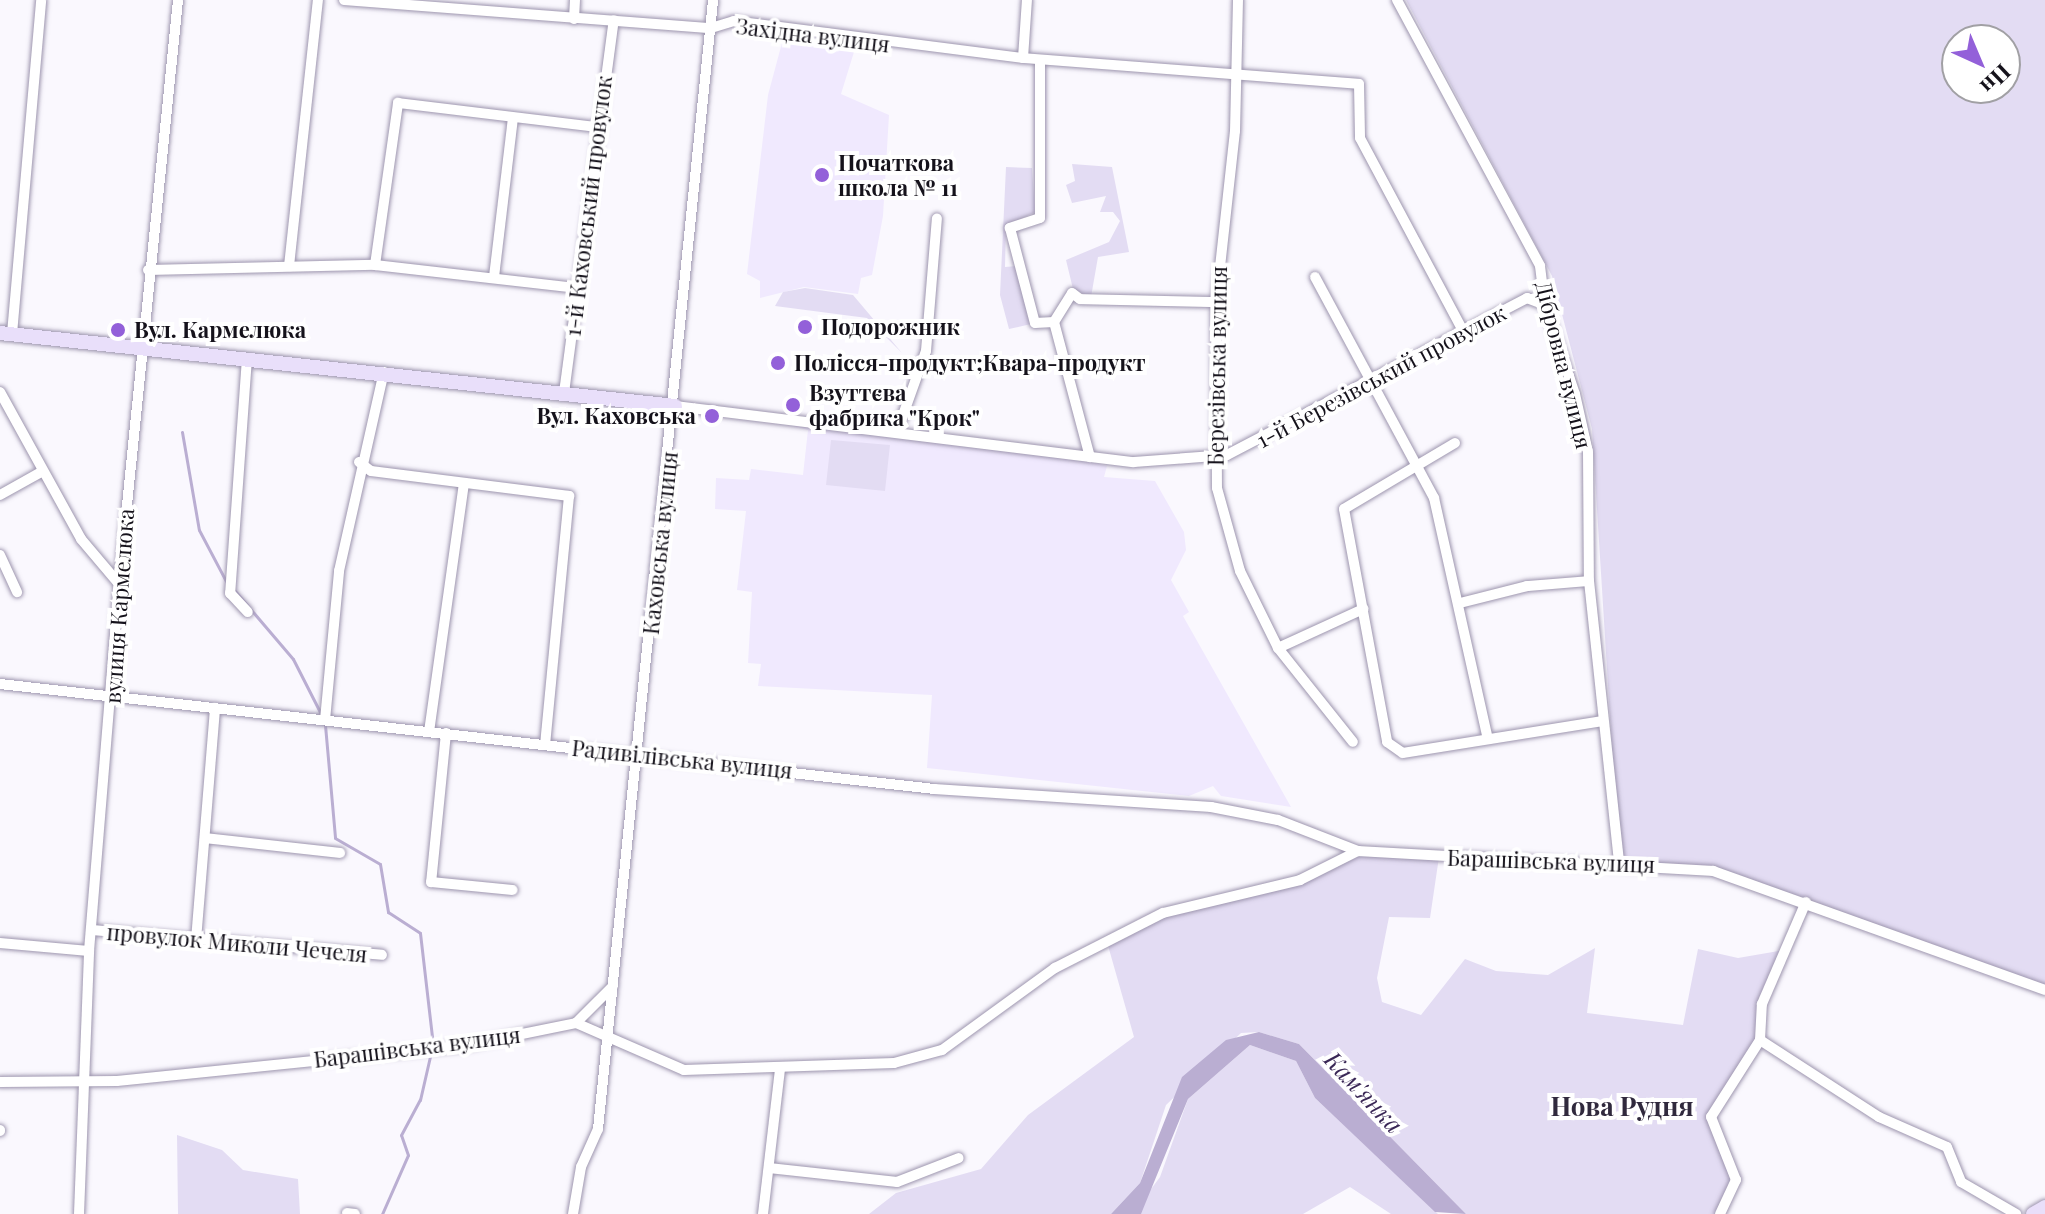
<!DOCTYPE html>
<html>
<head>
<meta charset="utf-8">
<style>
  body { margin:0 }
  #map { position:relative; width:2045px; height:1214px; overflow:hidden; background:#faf8fe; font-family:"Playfair Display",serif }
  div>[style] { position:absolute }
  .built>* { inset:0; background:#f0e9fe }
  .green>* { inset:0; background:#e3dcf3 }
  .water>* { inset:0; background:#baaed2 }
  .stream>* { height:3px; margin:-1.5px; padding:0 1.5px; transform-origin:1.5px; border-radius:1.5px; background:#baaed2 }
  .roads { filter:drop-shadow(0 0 2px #9d95ae) drop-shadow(0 0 2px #9d95ae) }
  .street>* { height:10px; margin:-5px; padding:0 5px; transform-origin:5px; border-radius:5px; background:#fff }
  .secondary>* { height:14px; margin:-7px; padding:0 7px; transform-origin:7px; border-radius:7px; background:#e9dffa }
  .dots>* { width:22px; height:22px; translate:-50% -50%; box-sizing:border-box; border:4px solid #fff; border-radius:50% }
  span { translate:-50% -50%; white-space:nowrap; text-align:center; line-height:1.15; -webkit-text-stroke:8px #fff; paint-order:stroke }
  .street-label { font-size:22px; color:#15121b }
  .poi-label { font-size:22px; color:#15121b; font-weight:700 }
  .left { translate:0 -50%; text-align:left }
  .right { translate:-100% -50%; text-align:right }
  .water-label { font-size:24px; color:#3a2756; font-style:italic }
  .quarter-label { font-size:26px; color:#30293d; font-weight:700 }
  .north { position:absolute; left:1941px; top:24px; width:80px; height:80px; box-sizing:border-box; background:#fff; border:2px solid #a1a0a4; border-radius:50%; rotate:136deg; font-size:22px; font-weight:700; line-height:32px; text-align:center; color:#15121b }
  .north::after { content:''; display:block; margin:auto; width:28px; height:36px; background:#9360d9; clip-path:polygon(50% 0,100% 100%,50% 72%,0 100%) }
</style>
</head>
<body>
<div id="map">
  <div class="built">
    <div style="clip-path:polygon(783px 39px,854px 52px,841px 94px,889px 115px,883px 216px,872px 275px,861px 278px,858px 294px,804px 287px,760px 298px,760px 281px,747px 274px,768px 95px)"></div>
    <div style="clip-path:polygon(790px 425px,1091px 462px,1107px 466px,1104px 477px,1155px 481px,1184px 532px,1186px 550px,1171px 580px,1189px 612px,1183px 616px,1291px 807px,1221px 796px,1213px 786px,1189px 796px,927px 768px,932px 695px,758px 686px,761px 664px,748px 663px,752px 592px,737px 590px,746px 511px,715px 509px,716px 478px,749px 480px,751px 469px,803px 475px,808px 430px)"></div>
  </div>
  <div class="green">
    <div style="clip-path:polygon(evenodd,1406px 0,2045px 0,2045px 986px,1713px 871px,1619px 861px,1592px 429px,1552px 276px,1406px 0,1957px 40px,2005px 40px,2005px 88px,1957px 88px,1957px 40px)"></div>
    <div style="clip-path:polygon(1072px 164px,1112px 167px,1129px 252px,1098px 257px,1091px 297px,1073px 289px,1066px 260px,1109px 242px,1120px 221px,1113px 212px,1100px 212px,1106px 196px,1072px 203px,1066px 185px,1075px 181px)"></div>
    <div style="clip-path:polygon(1006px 167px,1032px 168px,1035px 212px,1006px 226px,1005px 267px,1017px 266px,1031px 324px,1009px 329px,1000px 295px)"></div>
    <div style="clip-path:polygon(805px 288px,853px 295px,902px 353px,867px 318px,775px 306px,783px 292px)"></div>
    <div style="clip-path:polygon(831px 440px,890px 445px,885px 491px,826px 485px)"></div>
    <div style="clip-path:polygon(1358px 851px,1439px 857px,1430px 918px,1389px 917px,1377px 978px,1382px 1002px,1421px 1015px,1465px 959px,1496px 971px,1548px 975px,1595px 948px,1587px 1013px,1683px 1025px,1698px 949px,1738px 958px,1785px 950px,1762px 1004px,1760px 1040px,1717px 1114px,1714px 1129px,1736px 1180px,1720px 1214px,1466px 1214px,1299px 1044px,1259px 1032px,1241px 1033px,1166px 1105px,1140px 1183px,1111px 1214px,869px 1214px,896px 1193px,981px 1169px,1028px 1115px,1134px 1037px,1107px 942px,1163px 913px,1300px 880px)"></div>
    <div style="clip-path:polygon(1250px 1045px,1296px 1061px,1315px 1098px,1438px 1214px,1391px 1214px,1350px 1187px,1303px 1214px,1141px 1214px,1137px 1208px,1160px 1177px,1188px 1099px)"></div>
    <div style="clip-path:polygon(177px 1135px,222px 1150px,243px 1170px,298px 1179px,300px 1214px,178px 1214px)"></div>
  </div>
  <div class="water">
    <div style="clip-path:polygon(1259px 1032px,1299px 1044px,1466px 1214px,1435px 1212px,1315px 1098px,1296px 1061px,1250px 1045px,1188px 1099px,1141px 1214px,1111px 1214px,1140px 1183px,1182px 1077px,1226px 1040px)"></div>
  </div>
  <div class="stream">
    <div style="left:182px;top:432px;width:99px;rotate:80.2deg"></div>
    <div style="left:199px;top:530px;width:64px;rotate:62.2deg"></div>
    <div style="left:235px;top:591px;width:89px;rotate:49.5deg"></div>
    <div style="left:293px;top:659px;width:62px;rotate:63deg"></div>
    <div style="left:325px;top:725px;width:113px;rotate:84.9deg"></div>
    <div style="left:335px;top:838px;width:52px;rotate:30deg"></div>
    <div style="left:380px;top:864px;width:49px;rotate:80.5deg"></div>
    <div style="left:388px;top:912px;width:38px;rotate:33deg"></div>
    <div style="left:420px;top:933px;width:113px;rotate:83.4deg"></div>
    <div style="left:382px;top:1214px;width:64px;rotate:-66.2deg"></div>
    <div style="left:408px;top:1155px;width:21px;rotate:-109deg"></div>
    <div style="left:401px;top:1135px;width:40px;rotate:-62deg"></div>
    <div style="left:420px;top:1100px;width:49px;rotate:-77.1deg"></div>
  </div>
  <div class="roads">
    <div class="street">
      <div style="left:344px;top:0;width:368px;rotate:4.4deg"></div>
      <div style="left:711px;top:28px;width:24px;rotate:-17deg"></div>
      <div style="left:734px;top:21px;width:291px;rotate:7.3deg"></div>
      <div style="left:1023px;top:58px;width:337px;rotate:4.4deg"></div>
      <div style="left:1359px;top:84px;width:54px;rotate:88.9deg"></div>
      <div style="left:1360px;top:138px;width:221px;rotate:61.9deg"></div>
      <div style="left:1238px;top:0;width:131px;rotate:91.3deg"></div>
      <div style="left:1235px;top:131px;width:172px;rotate:96.3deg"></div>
      <div style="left:1216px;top:302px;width:186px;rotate:89.7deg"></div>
      <div style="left:1217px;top:488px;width:86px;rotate:74.5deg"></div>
      <div style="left:1240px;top:571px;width:86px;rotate:63.7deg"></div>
      <div style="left:1278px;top:648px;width:120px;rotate:51.4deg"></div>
      <div style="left:1397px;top:0;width:302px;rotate:61.7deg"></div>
      <div style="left:1540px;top:266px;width:39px;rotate:83deg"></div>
      <div style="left:1545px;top:305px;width:94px;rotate:71.4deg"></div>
      <div style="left:1575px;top:394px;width:59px;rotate:77.4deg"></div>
      <div style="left:1588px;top:452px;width:129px;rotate:89.6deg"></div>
      <div style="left:1589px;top:581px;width:282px;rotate:83.9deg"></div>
      <div style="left:574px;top:19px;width:19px;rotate:-87deg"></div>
      <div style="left:1023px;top:58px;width:58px;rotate:-86.1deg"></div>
      <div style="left:1040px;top:60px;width:158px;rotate:90deg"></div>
      <div style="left:1040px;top:218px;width:32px;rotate:162deg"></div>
      <div style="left:1010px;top:228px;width:98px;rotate:75.3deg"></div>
      <div style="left:1035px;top:323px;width:19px;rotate:-3deg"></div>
      <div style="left:1054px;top:322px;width:34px;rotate:-58deg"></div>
      <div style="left:1072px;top:293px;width:10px;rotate:37deg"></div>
      <div style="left:1080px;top:299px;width:136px;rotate:1.3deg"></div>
      <div style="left:375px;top:265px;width:164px;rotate:-81.9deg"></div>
      <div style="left:398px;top:103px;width:200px;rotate:6.9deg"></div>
      <div style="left:289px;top:266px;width:268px;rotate:-83.8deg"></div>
      <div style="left:148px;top:270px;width:227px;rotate:-1.3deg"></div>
      <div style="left:375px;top:265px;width:204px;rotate:6.5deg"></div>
      <div style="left:494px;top:277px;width:160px;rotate:-83.2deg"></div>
      <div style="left:1315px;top:277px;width:251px;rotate:61.7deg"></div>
      <div style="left:1434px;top:498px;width:244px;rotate:77.4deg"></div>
      <div style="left:1054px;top:322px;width:140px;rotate:75.1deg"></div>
      <div style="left:12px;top:334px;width:335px;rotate:-85deg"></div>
      <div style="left:247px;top:358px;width:236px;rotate:94.1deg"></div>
      <div style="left:230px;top:593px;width:26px;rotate:47deg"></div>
      <div style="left:0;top:392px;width:168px;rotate:61.1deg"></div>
      <div style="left:81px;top:539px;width:59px;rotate:49.8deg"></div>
      <div style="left:564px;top:393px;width:376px;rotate:-82.4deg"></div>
      <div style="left:675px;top:406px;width:462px;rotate:7deg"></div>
      <div style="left:1134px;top:462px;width:93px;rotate:-4.3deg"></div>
      <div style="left:1227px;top:455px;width:339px;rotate:-27.6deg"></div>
      <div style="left:1527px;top:298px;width:19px;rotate:21deg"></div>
      <div style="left:898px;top:429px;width:83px;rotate:-70.3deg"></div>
      <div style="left:926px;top:351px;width:133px;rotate:-85.3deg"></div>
      <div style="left:1455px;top:443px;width:129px;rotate:149.3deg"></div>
      <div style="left:1344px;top:509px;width:237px;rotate:79.5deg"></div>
      <div style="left:1387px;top:742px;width:19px;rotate:35deg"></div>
      <div style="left:1403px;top:753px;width:202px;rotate:-9.1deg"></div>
      <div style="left:359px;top:462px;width:15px;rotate:37deg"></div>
      <div style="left:371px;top:471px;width:200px;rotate:7.2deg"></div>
      <div style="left:569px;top:496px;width:249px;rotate:95.5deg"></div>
      <div style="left:0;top:495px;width:49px;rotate:-29.2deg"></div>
      <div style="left:0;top:555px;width:41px;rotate:65.3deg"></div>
      <div style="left:1460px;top:603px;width:69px;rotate:-14.2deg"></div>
      <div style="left:1527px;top:586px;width:62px;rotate:-4.6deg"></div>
      <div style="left:1278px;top:648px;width:94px;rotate:-24.6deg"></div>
      <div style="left:0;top:684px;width:940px;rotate:6.41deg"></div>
      <div style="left:934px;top:789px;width:278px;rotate:3.7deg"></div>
      <div style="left:1211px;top:807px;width:68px;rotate:11deg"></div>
      <div style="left:1278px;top:820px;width:86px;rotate:21.2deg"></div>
      <div style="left:325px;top:720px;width:150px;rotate:-84.6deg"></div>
      <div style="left:339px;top:571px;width:204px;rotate:-77.3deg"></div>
      <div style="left:429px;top:732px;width:251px;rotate:-82deg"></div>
      <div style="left:446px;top:733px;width:150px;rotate:95.7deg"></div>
      <div style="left:431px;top:882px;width:82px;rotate:5.6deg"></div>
      <div style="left:205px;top:838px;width:136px;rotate:6.3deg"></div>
      <div style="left:92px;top:930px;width:291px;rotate:4.9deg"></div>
      <div style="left:196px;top:940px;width:233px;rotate:-85.3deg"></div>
      <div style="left:0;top:943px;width:89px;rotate:5.1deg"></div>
      <div style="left:576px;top:1023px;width:52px;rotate:-45deg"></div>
      <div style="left:1760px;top:1040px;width:142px;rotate:32.9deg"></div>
      <div style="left:1879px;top:1117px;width:74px;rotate:23.8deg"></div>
      <div style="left:1947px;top:1147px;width:38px;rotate:68deg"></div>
      <div style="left:1961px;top:1182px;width:64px;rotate:30.2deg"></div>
      <div style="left:0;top:1082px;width:117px;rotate:-0.5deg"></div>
      <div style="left:117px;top:1081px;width:348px;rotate:-5.8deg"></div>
      <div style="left:463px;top:1046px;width:115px;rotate:-11.5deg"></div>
      <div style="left:576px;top:1023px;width:118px;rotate:23.5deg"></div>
      <div style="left:684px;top:1070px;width:210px;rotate:-1.9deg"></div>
      <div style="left:894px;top:1063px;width:50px;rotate:-15.2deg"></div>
      <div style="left:942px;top:1050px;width:140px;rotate:-36deg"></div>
      <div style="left:1055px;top:968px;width:121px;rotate:-27deg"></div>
      <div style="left:1163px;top:913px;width:141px;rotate:-13.5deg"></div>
      <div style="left:1300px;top:880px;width:65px;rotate:-26.6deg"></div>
      <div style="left:1358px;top:851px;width:356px;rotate:3.2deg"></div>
      <div style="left:1713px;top:871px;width:353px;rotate:19.7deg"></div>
      <div style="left:0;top:1130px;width:1px;rotate:90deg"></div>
      <div style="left:769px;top:1168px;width:129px;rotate:6.2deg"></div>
      <div style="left:897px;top:1182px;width:66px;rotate:-21.2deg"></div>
      <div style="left:347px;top:1213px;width:8px;rotate:7deg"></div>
      <div style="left:79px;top:1214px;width:263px;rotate:-87.8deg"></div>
      <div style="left:89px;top:951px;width:368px;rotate:-85.3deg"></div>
      <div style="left:119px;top:584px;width:587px;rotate:-84.23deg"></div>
      <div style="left:573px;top:1214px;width:48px;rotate:-80.3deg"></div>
      <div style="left:581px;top:1167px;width:42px;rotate:-65.9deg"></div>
      <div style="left:598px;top:1129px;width:1135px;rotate:-84.18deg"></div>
      <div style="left:763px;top:1214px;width:145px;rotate:-83.3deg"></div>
      <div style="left:1720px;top:1214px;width:38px;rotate:-65deg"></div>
      <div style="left:1736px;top:1180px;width:68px;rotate:-111.6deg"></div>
      <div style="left:1711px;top:1117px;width:91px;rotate:-57.5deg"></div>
      <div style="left:1760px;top:1040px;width:36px;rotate:-87deg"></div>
      <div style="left:1762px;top:1004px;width:111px;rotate:-66.7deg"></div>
    </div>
    <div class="secondary">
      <div style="left:0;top:333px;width:679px;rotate:6.17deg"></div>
      <div style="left:2033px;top:1214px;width:14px;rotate:-30deg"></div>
    </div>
  </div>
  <div class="dots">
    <div style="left:822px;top:175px;background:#9360d9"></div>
    <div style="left:805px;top:327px;background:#9360d9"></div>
    <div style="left:118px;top:330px;background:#9360d9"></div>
    <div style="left:778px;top:363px;background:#9360d9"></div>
    <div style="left:793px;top:405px;background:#9360d9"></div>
    <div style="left:712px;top:416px;background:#9360d9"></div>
  </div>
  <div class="street-label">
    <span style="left:813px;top:35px;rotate:7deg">Західна вулиця</span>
    <span style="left:588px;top:206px;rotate:-83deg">1-й Каховський провулок</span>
    <span style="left:1564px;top:365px;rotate:76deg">Дібровна вулиця</span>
    <span style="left:1217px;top:366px;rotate:-89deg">Березівська вулиця</span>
    <span style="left:1381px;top:376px;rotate:-28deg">1-й Березівський провулок</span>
    <span style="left:660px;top:543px;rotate:-84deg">Каховська вулиця</span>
    <span style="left:119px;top:606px;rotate:-86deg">вулиця Кармелюка</span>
    <span style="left:682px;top:759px;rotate:6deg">Радивілівська вулиця</span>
    <span style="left:1551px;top:861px;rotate:2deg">Барашівська вулиця</span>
    <span style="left:237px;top:943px;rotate:5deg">провулок Миколи Чечеля</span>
    <span style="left:417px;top:1047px;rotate:-7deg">Барашівська вулиця</span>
  </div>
  <div class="poi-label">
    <span class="left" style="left:838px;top:175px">Початкова<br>школа № 11</span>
    <span class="left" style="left:821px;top:327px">Подорожник</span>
    <span class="left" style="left:134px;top:330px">Вул. Кармелюка</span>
    <span class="left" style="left:794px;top:363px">Полісся-продукт;Квара-продукт</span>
    <span class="left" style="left:809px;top:405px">Взуттєва<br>фабрика "Крок"</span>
    <span class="right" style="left:696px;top:416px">Вул. Каховська</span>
  </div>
  <div class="water-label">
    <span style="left:1364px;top:1092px;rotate:47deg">Кам'янка</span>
  </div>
  <div class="quarter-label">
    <span style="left:1622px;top:1106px">Нова Рудня</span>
  </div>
  <div class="north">Пн</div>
</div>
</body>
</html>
